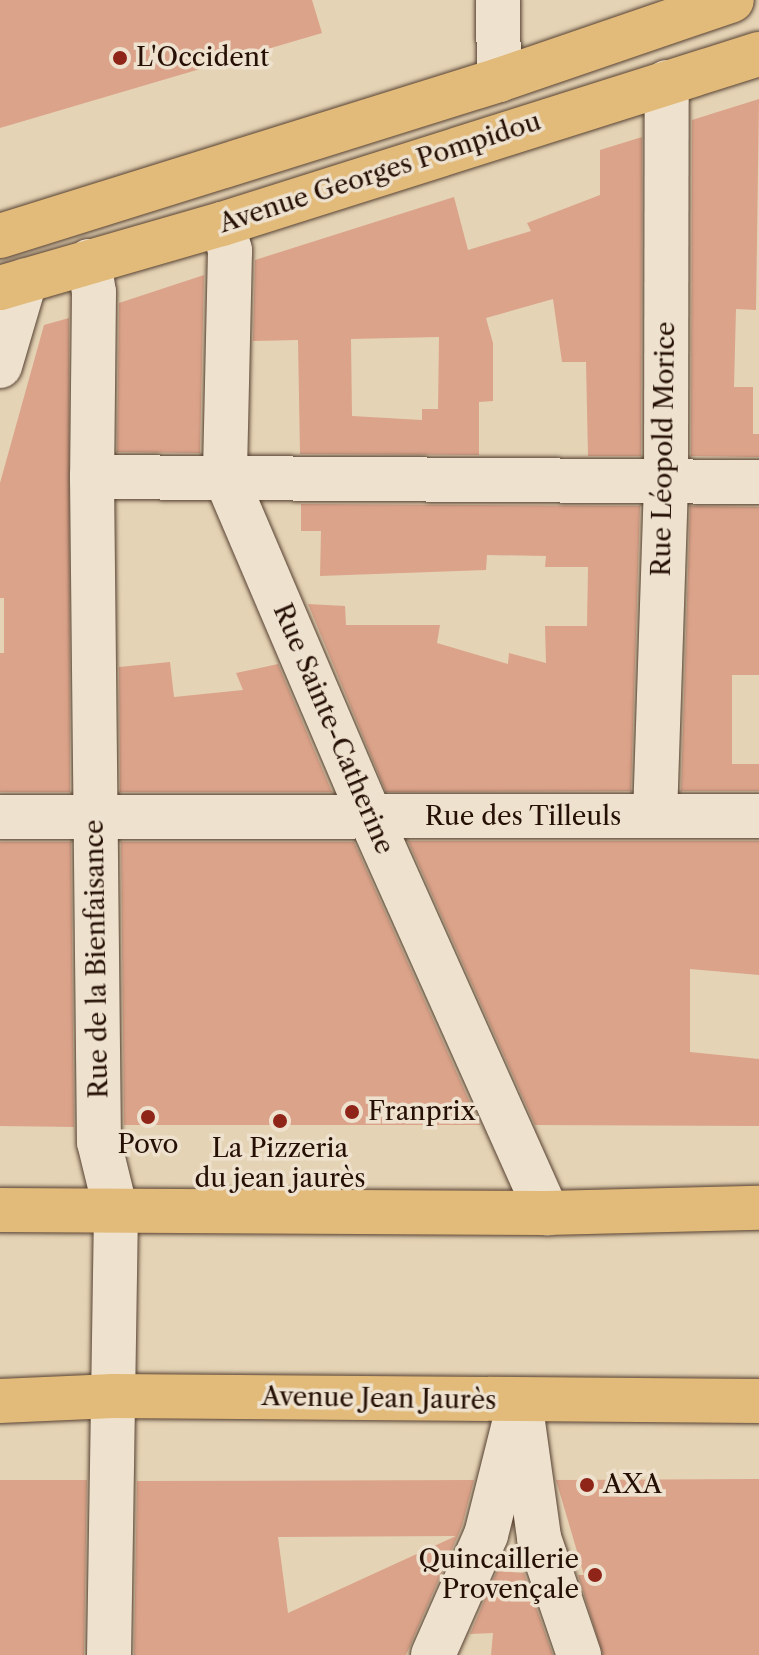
<!DOCTYPE html>
<html>
<head>
<meta charset="utf-8">
<style>
  body { margin:0 }
  #map { position:relative; width:759px; height:1655px; overflow:hidden; background:#e5d3b5; font-family:"Libre Caslon Text",serif }
  div>[style] { position:absolute }
  .building>* { inset:0; background:#dba38a }
  .roads { filter:drop-shadow(0 0 2px #564131) drop-shadow(0 0 2px #564131) }
  .minor>* { height:44px; margin:-22px; padding:0 22px; transform-origin:22px; border-radius:22px; background:#eee2cf }
  .major>* { height:44px; margin:-22px; padding:0 22px; transform-origin:22px; border-radius:22px; background:#e2ba7a }
  .dots>* { width:22px; height:22px; translate:-50% -50%; box-sizing:border-box; border:4px solid #eee2cf; border-radius:50% }
  span { translate:-50% -50%; white-space:nowrap; text-align:center; line-height:1.15; -webkit-text-stroke:7px #eee2cf; paint-order:stroke }
  .poi-label { font-size:26px; color:#261005 }
  .left { translate:0 -50%; text-align:left }
  .right { translate:-100% -50%; text-align:right }
  .street-label { font-size:26px; color:#261005 }
</style>
</head>
<body>
<div id="map">
  <div class="building">
    <div style="clip-path:polygon(0 0,312px 0,322px 33px,0 128px)"></div>
    <div style="clip-path:polygon(759px 99px,756px 310px,736px 309px,734px 387px,753px 387px,753px 434px,759px 434px,759px 457px,691px 456px,692px 120px)"></div>
    <div style="clip-path:polygon(evenodd,642px 137px,641px 456px,588px 456px,586px 362px,562px 362px,553px 299px,486px 318px,493px 343px,493px 401px,479px 402px,479px 455px,300px 454px,298px 340px,253px 341px,255px 260px,454px 197px,468px 250px,531px 231px,527px 223px,600px 195px,600px 150px,642px 137px,439px 337px,438px 409px,422px 409px,422px 420px,352px 416px,351px 339px,439px 337px)"></div>
    <div style="clip-path:polygon(204px 275px,200px 453px,117px 452px,119px 303px)"></div>
    <div style="clip-path:polygon(69px 318px,70px 792px,0 792px,0 653px,4px 653px,4px 598px,0 598px,0 483px,44px 325px)"></div>
    <div style="clip-path:polygon(301px 504px,640px 506px,631px 791px,386px 792px,308px 604px,345px 606px,346px 625px,440px 625px,437px 643px,508px 664px,509px 653px,546px 663px,545px 626px,587px 626px,588px 567px,545px 567px,546px 556px,487px 555px,486px 570px,320px 576px,321px 531px,301px 531px)"></div>
    <div style="clip-path:polygon(690px 506px,759px 507px,759px 675px,732px 675px,732px 764px,759px 764px,759px 791px,681px 791px)"></div>
    <div style="clip-path:polygon(170px 662px,174px 697px,243px 690px,236px 673px,278px 664px,332px 792px,120px 792px,119px 667px)"></div>
    <div style="clip-path:polygon(408px 841px,759px 841px,759px 975px,690px 969px,690px 1052px,759px 1059px,759px 1126px,535px 1125px)"></div>
    <div style="clip-path:polygon(0 842px,71px 842px,74px 1127px,0 1126px)"></div>
    <div style="clip-path:polygon(121px 842px,354px 842px,480px 1125px,124px 1125px)"></div>
    <div style="clip-path:polygon(759px 1479px,759px 1655px,603px 1655px,578px 1575px,584px 1575px,556px 1480px)"></div>
    <div style="clip-path:polygon(0 1480px,87px 1480px,84px 1655px,0 1655px)"></div>
    <div style="clip-path:polygon(evenodd,474px 1480px,462px 1526px,406px 1655px,134px 1655px,137px 1481px,474px 1480px,456px 1536px,288px 1613px,278px 1537px,456px 1536px)"></div>
    <div style="clip-path:polygon(497px 1571px,524px 1573px,553px 1655px,491px 1655px,493px 1633px,470px 1634px)"></div>
  </div>
  <div class="roads">
    <div class="minor">
      <div style="left:498px;top:0;width:80px;rotate:89.3deg"></div>
      <div style="left:222px;top:224px;width:28px;rotate:73deg"></div>
      <div style="left:230px;top:251px;width:225px;rotate:91.3deg"></div>
      <div style="left:225px;top:476px;width:373px;rotate:66.9deg"></div>
      <div style="left:371px;top:819px;width:432px;rotate:65.9deg"></div>
      <div style="left:89px;top:261px;width:31px;rotate:81deg"></div>
      <div style="left:94px;top:292px;width:185px;rotate:90.6deg"></div>
      <div style="left:92px;top:477px;width:665px;rotate:89.4deg"></div>
      <div style="left:99px;top:1142px;width:71px;rotate:76.2deg"></div>
      <div style="left:116px;top:1211px;width:444px;rotate:90.9deg"></div>
      <div style="left:0;top:366px;width:89px;rotate:-73.6deg"></div>
      <div style="left:92px;top:477px;width:667px;rotate:0.43deg"></div>
      <div style="left:655px;top:816px;width:334px;rotate:-88.1deg"></div>
      <div style="left:666px;top:482px;width:400px;rotate:-89.9deg"></div>
      <div style="left:0;top:817px;width:759px;rotate:-0.08deg"></div>
      <div style="left:523px;top:1422px;width:117px;rotate:82.1deg"></div>
      <div style="left:539px;top:1538px;width:124px;rotate:71.1deg"></div>
      <div style="left:433px;top:1655px;width:131px;rotate:-66.2deg"></div>
      <div style="left:486px;top:1535px;width:139px;rotate:-75.9deg"></div>
    </div>
    <div class="major">
      <div style="left:0;top:236px;width:523px;rotate:-17.36deg"></div>
      <div style="left:499px;top:80px;width:246px;rotate:-18.9deg"></div>
      <div style="left:0;top:288px;width:231px;rotate:-16.1deg"></div>
      <div style="left:222px;top:224px;width:563px;rotate:-17.57deg"></div>
      <div style="left:0;top:1210px;width:547px;rotate:0.31deg"></div>
      <div style="left:547px;top:1213px;width:212px;rotate:-1.4deg"></div>
      <div style="left:0;top:1401px;width:113px;rotate:-2.5deg"></div>
      <div style="left:113px;top:1396px;width:646px;rotate:0.44deg"></div>
    </div>
  </div>
  <div class="dots">
    <div style="left:120px;top:58px;background:#8f2418"></div>
    <div style="left:352px;top:1112px;background:#8f2418"></div>
    <div style="left:148px;top:1117px;background:#8f2418"></div>
    <div style="left:280px;top:1121px;background:#8f2418"></div>
    <div style="left:587px;top:1485px;background:#8f2418"></div>
    <div style="left:595px;top:1575px;background:#8f2418"></div>
  </div>
  <div class="poi-label">
    <span class="left" style="left:136px;top:58px">L'Occident</span>
    <span class="left" style="left:368px;top:1112px">Franprix</span>
    <span style="left:148px;top:1145px">Povo</span>
    <span style="left:280px;top:1164px">La Pizzeria<br>du jean jaurès</span>
    <span class="left" style="left:603px;top:1485px">AXA</span>
    <span class="right" style="left:579px;top:1575px">Quincaillerie<br>Provençale</span>
  </div>
  <div class="street-label">
    <span style="left:380px;top:173px;rotate:-18deg">Avenue Georges Pompidou</span>
    <span style="left:664px;top:449px;rotate:-89deg">Rue Léopold Morice</span>
    <span style="left:333px;top:729px;rotate:67deg">Rue Sainte-Catherine</span>
    <span style="left:523px;top:817px">Rue des Tilleuls</span>
    <span style="left:97px;top:959px;rotate:-91deg">Rue de la Bienfaisance</span>
    <span style="left:379px;top:1399px;rotate:1deg">Avenue Jean Jaurès</span>
  </div>
</div>
</body>
</html>
